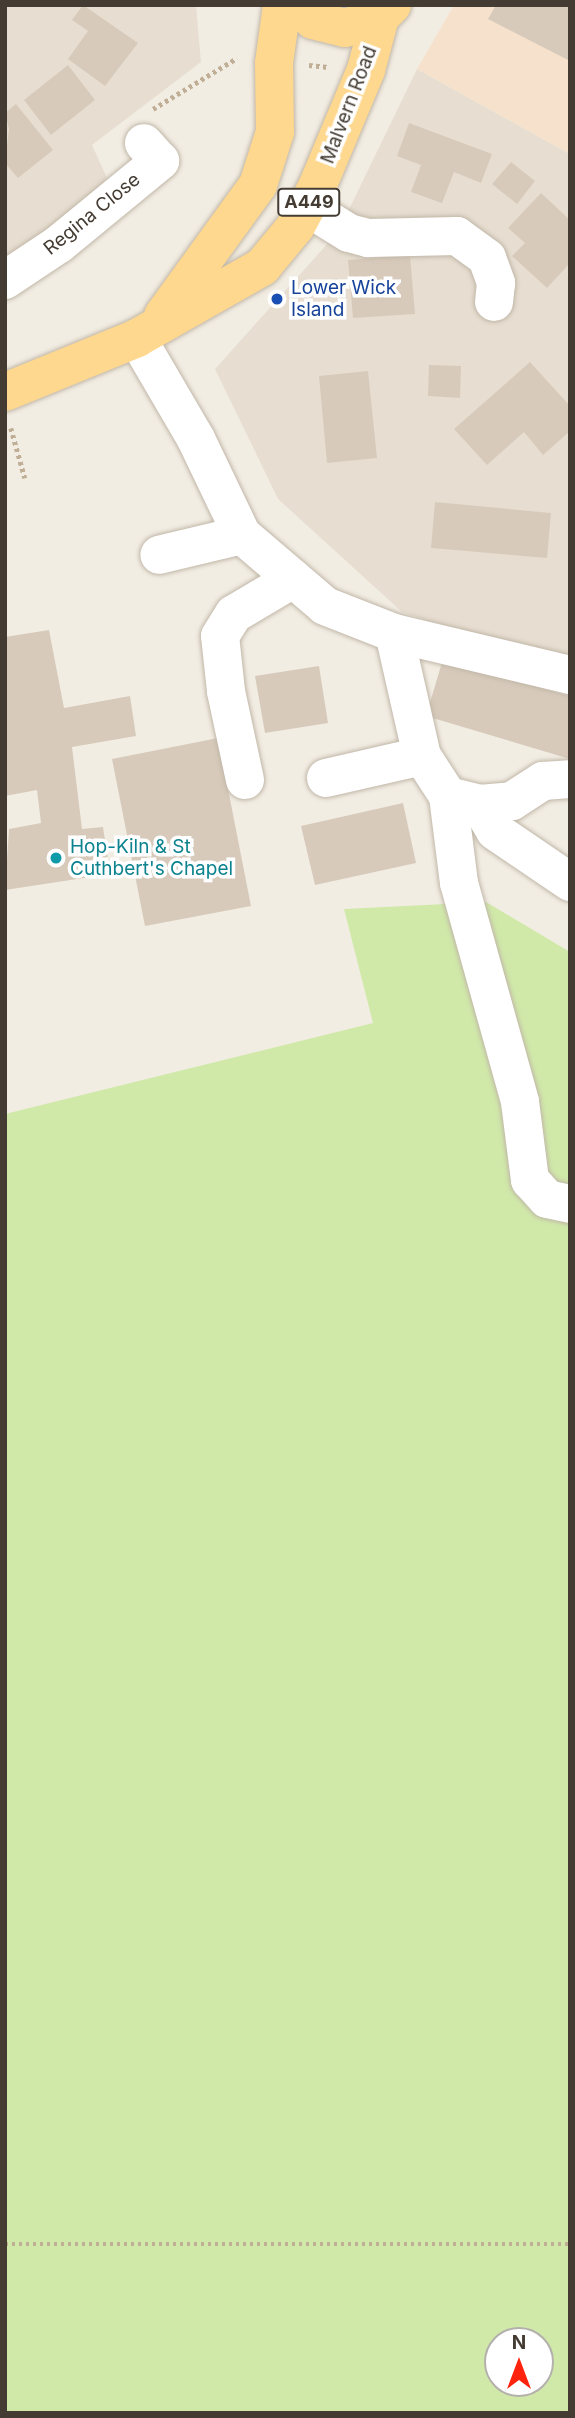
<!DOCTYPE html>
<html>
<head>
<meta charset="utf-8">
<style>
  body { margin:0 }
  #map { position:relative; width:575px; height:2418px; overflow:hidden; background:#f2ede3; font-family:Inter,sans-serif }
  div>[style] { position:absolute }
  .residential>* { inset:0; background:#e7ded1 }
  .commercial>* { inset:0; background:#f6e2cc }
  .green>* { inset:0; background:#d0e9a9 }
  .building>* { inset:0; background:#d7cabb }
  .path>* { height:4.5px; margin-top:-2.25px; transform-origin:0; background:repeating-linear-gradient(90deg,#c0af96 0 3.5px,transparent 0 7px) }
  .roads { filter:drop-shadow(0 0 2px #c1b7a8) drop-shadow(0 0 2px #c1b7a8) }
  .minor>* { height:38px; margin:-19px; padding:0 19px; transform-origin:19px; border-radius:19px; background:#fff }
  .major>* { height:38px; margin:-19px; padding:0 19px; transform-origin:19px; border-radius:19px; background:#ffd88f }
  .dots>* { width:19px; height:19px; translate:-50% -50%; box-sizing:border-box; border:4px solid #fff; border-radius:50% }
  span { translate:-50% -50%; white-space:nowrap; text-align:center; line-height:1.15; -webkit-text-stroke:7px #fff; paint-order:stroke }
  .shield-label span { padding:2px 5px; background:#fff; border:2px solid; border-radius:5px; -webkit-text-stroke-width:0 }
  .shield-label { font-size:18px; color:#443c33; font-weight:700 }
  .street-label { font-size:19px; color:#443c33 }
  .transit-label { font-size:19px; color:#164399 }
  .left { translate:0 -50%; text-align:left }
  .culture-label { font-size:19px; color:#0d838f }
  .frame { position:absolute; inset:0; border:7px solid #443c33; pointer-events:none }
  .north { position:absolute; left:484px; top:2327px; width:70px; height:70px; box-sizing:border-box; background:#fff; border:2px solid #b4b1ad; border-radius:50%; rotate:0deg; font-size:19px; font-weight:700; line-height:28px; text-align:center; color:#443c33 }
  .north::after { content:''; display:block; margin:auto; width:24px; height:32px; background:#ff230d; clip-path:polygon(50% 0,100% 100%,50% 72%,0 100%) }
</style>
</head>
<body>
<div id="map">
  <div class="residential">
    <div style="clip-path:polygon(5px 5px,196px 5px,201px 62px,92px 145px,107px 178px,55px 229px,5px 257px)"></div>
    <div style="clip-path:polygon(417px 69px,570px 154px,570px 668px,402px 612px,278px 499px,215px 369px,338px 232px)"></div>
  </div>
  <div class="commercial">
    <div style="clip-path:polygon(454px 5px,570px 5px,570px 154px,417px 69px)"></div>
  </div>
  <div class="green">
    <div style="clip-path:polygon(evenodd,486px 902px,570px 952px,570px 2413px,5px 2413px,5px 1114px,373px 1023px,344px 909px,486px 902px,498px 2341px,540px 2341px,540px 2383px,498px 2383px,498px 2341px)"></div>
  </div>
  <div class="building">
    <div style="clip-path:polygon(83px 5px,138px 43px,105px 86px,68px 59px,88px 31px,72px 20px)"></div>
    <div style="clip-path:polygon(496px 5px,570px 5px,570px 61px,488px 19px)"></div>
    <div style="clip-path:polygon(68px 65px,95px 100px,51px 135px,24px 100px)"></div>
    <div style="clip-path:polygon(16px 104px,53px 150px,18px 178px,5px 163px,9px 129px,5px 113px)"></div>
    <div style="clip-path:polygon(409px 123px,492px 154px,481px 183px,454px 172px,442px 203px,411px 192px,421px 165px,397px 156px)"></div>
    <div style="clip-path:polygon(511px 162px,535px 181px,517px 204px,492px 184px)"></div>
    <div style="clip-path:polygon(541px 193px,570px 220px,570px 263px,547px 288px,512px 256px,525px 243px,508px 228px)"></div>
    <div style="clip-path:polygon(410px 255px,415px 314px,353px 318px,348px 260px)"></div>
    <div style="clip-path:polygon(530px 362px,570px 406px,570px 431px,543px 455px,524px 432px,487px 465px,454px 429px)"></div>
    <div style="clip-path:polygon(429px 365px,461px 366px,460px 398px,428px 396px)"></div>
    <div style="clip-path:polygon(368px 371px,377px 458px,327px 463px,319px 376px)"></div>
    <div style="clip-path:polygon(435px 502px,551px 513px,547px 558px,431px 548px)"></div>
    <div style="clip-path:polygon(49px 630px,64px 708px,130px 696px,136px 736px,72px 747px,82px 829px,103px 827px,110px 874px,5px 890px,9px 829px,41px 823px,37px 790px,5px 796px,5px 637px)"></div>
    <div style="clip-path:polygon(443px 659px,570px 696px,570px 759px,426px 716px)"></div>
    <div style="clip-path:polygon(319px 666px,328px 723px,265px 733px,255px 676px)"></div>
    <div style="clip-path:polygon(218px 738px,251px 906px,145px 926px,112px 759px)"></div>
    <div style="clip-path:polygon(403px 803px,416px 863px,315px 885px,301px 826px)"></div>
  </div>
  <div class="path">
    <div style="left:309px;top:65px;width:19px;rotate:6deg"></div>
    <div style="left:153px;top:109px;width:98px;rotate:-31.3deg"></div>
    <div style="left:11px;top:428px;width:52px;rotate:74.4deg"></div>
    <div style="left:5px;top:2244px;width:565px"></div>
  </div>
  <div class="roads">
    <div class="minor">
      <div style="left:307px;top:207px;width:49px;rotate:31.8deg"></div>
      <div style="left:349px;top:233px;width:20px;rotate:15deg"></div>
      <div style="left:368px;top:238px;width:89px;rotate:-1.3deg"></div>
      <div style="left:457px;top:236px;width:37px;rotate:36deg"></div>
      <div style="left:487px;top:258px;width:27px;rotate:70deg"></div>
      <div style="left:496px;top:283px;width:19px;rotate:96deg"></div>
      <div style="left:5px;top:280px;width:65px;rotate:-33.7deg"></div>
      <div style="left:59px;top:244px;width:131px;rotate:-39.4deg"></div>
      <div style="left:160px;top:161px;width:24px;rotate:-132deg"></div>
      <div style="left:137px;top:338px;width:117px;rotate:59.7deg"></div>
      <div style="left:196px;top:439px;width:106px;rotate:64.4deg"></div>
      <div style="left:242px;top:535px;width:85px;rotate:166.5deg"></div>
      <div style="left:242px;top:535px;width:109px;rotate:40.5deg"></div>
      <div style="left:325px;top:606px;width:74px;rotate:21.4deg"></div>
      <div style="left:394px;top:633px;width:181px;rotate:13.4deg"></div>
      <div style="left:394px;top:633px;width:126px;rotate:77.2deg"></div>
      <div style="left:422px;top:756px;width:48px;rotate:57deg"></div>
      <div style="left:448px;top:796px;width:32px;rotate:14deg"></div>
      <div style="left:479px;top:804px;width:33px;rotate:-5deg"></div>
      <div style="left:512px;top:801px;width:37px;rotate:-33deg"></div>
      <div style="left:543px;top:781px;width:27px;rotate:-4deg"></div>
      <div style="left:326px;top:778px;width:98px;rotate:-12.9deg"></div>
      <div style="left:245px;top:780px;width:91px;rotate:-102.1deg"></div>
      <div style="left:226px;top:691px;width:55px;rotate:-96.2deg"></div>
      <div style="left:220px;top:636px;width:26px;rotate:-58deg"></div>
      <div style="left:234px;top:614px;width:69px;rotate:-30.7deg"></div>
      <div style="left:448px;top:796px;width:88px;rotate:82.8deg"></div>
      <div style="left:459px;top:883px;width:227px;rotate:74.4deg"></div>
      <div style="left:520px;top:1102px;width:79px;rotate:82.7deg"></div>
      <div style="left:530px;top:1180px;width:25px;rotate:48deg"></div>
      <div style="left:547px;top:1199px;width:24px;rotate:12deg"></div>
      <div style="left:479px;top:804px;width:31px;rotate:59deg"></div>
      <div style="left:495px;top:831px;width:91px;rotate:34.2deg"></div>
    </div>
    <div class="major">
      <div style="left:296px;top:5px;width:23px;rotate:41deg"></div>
      <div style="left:313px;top:20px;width:33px;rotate:14deg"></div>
      <div style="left:345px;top:28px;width:37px;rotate:-17deg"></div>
      <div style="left:380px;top:17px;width:17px;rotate:-45deg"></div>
      <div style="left:163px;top:316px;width:162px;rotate:-54.1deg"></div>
      <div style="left:258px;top:185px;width:56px;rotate:-72.2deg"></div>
      <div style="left:275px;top:132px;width:69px;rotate:-90.8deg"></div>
      <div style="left:274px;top:63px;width:59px;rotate:-82.1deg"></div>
      <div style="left:5px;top:392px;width:143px;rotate:-22.2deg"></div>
      <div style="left:137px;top:338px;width:144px;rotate:-29.6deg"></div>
      <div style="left:262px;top:267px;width:53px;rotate:-50.3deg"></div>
      <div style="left:296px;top:226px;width:44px;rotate:-61.7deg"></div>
      <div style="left:317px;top:187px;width:127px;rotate:-67.3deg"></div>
      <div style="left:366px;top:70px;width:55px;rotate:-75.2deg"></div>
    </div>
  </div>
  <div class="dots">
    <div style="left:277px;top:299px;background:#1a4fb4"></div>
    <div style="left:56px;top:858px;background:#0f9aa8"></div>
  </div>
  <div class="shield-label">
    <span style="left:309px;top:202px">A449</span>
  </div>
  <div class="street-label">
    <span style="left:349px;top:105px;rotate:-69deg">Malvern Road</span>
    <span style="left:92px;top:214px;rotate:-39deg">Regina Close</span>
  </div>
  <div class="transit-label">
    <span class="left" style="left:291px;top:299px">Lower Wick<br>Island</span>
  </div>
  <div class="culture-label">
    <span class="left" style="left:70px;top:858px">Hop-Kiln &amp; St<br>Cuthbert's Chapel</span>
  </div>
  <div class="frame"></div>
  <div class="north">N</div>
</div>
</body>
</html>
